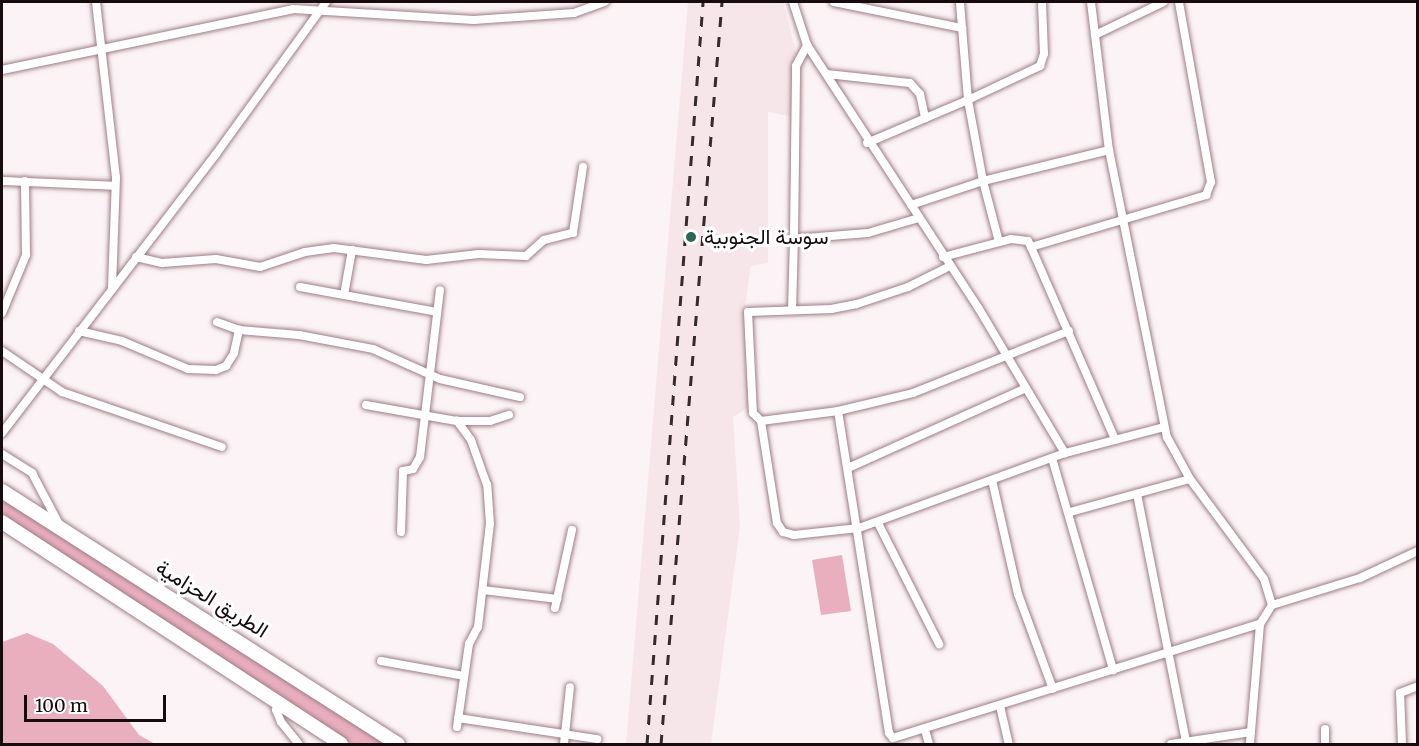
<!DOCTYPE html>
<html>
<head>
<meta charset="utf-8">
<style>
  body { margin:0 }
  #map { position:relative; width:1419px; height:746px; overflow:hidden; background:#fbf3f5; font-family:Merriweather,Vazirmatn,serif }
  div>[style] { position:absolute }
  .built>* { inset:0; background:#f6e5e9 }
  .green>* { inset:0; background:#eaafbe }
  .roads { filter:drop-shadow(0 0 2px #9e7d85) drop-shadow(0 0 2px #9e7d85) }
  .minor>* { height:8px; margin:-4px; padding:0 4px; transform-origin:4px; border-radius:4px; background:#fff }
  .trunk>* { height:14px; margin:-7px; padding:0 7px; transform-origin:7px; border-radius:7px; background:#fff }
  .rail>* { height:3px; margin-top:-1.5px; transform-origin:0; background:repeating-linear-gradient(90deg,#352a2c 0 10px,transparent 0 20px) }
  .dots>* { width:16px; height:16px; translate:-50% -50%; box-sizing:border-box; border:3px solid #fff; border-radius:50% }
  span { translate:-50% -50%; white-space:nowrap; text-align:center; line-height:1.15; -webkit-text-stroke:6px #fff; paint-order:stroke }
  .poi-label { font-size:21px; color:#170b0e }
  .left { translate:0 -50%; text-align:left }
  .street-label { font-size:21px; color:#170b0e }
  .frame { position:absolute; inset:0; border:3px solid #170b0e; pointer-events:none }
  .scale { position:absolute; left:24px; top:695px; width:142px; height:27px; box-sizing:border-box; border:3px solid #170b0e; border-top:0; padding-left:8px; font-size:18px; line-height:21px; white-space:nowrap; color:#170b0e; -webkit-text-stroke:4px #fff; paint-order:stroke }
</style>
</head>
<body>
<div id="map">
  <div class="built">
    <div style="clip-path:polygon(688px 2px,783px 2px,795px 48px,794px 117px,768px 112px,768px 263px,751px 266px,744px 313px,749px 407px,733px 417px,740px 526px,711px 744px,626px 744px)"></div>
  </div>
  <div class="green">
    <div style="clip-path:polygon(2px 497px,306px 692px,384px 744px,352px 744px,2px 517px)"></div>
    <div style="clip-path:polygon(842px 555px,851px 611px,821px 615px,812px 560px)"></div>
    <div style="clip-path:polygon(27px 633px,53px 644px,103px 686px,139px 735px,155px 744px,2px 744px,2px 642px)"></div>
  </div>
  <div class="roads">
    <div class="minor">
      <div style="left:96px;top:2px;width:177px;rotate:83.5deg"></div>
      <div style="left:116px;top:178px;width:109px;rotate:92.1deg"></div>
      <div style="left:793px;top:2px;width:45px;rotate:72deg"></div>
      <div style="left:807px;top:45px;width:315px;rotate:56.9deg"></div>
      <div style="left:979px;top:309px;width:168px;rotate:59.2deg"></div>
      <div style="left:834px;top:2px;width:131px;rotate:11.5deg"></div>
      <div style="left:1091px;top:2px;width:149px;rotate:83.1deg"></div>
      <div style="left:1109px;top:150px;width:293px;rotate:78.6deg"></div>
      <div style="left:1167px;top:437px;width:48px;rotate:61.3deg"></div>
      <div style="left:1190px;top:479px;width:124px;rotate:53.5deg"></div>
      <div style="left:1264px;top:579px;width:27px;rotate:73deg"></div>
      <div style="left:1272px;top:605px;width:22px;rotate:122deg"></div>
      <div style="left:1260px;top:624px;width:120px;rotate:94.8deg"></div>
      <div style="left:1095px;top:35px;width:76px;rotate:-25.6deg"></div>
      <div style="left:2px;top:70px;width:297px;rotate:-11.8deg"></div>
      <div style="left:293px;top:9px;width:181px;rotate:3.5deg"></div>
      <div style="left:474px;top:20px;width:100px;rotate:-4deg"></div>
      <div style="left:574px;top:13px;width:33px;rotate:-20deg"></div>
      <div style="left:827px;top:74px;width:83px;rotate:6.2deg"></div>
      <div style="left:910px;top:83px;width:15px;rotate:48deg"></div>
      <div style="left:920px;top:94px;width:25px;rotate:78deg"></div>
      <div style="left:867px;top:143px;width:110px;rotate:-23.1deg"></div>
      <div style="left:968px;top:100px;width:98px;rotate:-94.7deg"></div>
      <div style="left:2px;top:181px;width:113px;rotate:2.5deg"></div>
      <div style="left:911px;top:205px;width:76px;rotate:-18.4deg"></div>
      <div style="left:983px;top:181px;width:130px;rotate:-13.8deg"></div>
      <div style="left:794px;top:239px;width:173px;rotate:-89.3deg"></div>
      <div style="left:796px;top:66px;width:24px;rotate:-62deg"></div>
      <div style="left:999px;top:242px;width:63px;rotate:-104.7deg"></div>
      <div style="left:983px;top:181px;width:82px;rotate:-100.5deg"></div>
      <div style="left:968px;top:100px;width:80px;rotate:-25.3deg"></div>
      <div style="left:1040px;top:66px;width:13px;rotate:-72deg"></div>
      <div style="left:1044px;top:54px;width:52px;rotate:-92.2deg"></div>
      <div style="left:1031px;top:247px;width:210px;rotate:66.4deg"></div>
      <div style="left:136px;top:257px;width:27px;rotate:13deg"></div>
      <div style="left:162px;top:263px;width:54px;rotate:-4.2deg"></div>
      <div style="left:216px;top:259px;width:45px;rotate:10.3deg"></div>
      <div style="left:260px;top:267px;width:47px;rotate:-18.4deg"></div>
      <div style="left:305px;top:252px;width:29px;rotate:-8deg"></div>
      <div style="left:334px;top:248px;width:93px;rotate:7.4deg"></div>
      <div style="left:426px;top:260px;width:53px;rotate:-6.5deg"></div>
      <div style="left:479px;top:254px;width:47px;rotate:2.4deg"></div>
      <div style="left:526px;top:256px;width:24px;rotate:-42deg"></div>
      <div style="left:544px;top:240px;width:30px;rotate:-14deg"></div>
      <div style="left:573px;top:233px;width:67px;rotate:-81.4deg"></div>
      <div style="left:943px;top:257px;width:70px;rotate:-14.8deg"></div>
      <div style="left:1011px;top:239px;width:17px;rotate:7deg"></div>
      <div style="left:1028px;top:241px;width:7px;rotate:63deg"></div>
      <div style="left:1031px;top:247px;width:183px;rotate:-16.5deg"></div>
      <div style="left:1206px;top:195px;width:14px;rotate:-69deg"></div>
      <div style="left:1211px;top:182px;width:183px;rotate:-100.1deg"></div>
      <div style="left:948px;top:267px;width:45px;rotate:153.4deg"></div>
      <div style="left:908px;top:287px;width:54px;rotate:161.6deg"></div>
      <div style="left:857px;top:304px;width:25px;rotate:169deg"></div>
      <div style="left:832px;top:309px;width:84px;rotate:178deg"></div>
      <div style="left:748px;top:312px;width:101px;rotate:87.2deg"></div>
      <div style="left:753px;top:413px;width:11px;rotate:45deg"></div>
      <div style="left:761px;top:421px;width:103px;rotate:81.1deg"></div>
      <div style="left:777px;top:523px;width:11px;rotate:56deg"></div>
      <div style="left:783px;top:532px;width:11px;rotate:15deg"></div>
      <div style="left:794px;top:535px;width:65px;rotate:-6.1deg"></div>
      <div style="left:859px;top:528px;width:219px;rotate:-20deg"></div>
      <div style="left:1065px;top:453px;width:102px;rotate:-14.7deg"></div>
      <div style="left:300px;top:287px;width:139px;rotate:10.3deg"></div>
      <div style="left:344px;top:295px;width:46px;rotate:-79.9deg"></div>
      <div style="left:792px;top:310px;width:71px;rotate:-88.4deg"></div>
      <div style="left:794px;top:239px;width:74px;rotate:-4.6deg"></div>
      <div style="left:868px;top:233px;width:53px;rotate:-16.4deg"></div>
      <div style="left:2px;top:313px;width:63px;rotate:-67.5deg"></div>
      <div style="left:26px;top:255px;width:74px;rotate:-90.8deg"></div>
      <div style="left:217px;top:322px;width:23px;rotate:20deg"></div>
      <div style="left:239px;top:330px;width:60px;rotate:4.8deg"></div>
      <div style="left:299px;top:335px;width:75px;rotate:10.7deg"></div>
      <div style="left:373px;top:349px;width:73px;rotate:24.1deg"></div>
      <div style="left:440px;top:379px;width:82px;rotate:12.7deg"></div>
      <div style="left:79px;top:331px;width:44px;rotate:13.1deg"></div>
      <div style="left:122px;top:341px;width:72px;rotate:23deg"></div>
      <div style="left:188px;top:369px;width:28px;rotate:2deg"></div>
      <div style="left:216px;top:370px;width:11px;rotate:-22deg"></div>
      <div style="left:226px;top:366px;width:15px;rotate:-58deg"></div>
      <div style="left:234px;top:353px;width:24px;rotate:-78deg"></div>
      <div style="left:2px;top:351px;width:73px;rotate:34.3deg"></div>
      <div style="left:62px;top:392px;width:169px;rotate:19deg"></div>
      <div style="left:366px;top:405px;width:92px;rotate:10deg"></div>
      <div style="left:457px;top:421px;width:33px"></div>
      <div style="left:490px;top:421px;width:20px;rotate:-18deg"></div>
      <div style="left:838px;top:411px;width:326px;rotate:81deg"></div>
      <div style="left:889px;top:733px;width:6px;rotate:51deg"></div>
      <div style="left:893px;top:738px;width:384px;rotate:-17.3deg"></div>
      <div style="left:761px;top:421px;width:78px;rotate:-7.4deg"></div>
      <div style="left:838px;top:411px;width:77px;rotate:-13.5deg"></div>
      <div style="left:913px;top:393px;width:168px;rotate:-21.7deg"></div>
      <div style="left:2px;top:433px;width:352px;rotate:-52.5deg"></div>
      <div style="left:216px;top:154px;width:188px;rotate:-54.1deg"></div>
      <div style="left:2px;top:454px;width:36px;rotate:32deg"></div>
      <div style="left:32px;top:473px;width:62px;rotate:62.2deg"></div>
      <div style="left:1052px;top:458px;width:221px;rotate:73.9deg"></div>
      <div style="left:848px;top:468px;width:195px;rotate:-24.2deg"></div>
      <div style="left:992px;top:480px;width:117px;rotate:77.2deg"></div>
      <div style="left:1018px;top:594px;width:101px;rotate:69.8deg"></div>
      <div style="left:1137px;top:494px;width:253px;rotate:78.8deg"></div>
      <div style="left:1070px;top:512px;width:124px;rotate:-15.4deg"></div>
      <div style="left:878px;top:523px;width:136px;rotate:63.2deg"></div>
      <div style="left:401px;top:532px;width:61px;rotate:-88.1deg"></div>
      <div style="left:403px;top:471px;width:10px;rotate:-11deg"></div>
      <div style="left:413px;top:469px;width:14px;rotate:-60deg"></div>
      <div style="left:420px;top:457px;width:168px;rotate:-83.2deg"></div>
      <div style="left:483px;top:590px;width:75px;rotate:6.9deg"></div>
      <div style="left:1272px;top:605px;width:92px;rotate:-17.1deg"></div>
      <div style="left:1360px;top:578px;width:64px;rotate:-25deg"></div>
      <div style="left:555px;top:608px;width:80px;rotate:-77.7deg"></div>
      <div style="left:381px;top:661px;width:84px;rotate:10.2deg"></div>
      <div style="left:278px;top:704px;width:6px;rotate:108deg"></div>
      <div style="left:276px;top:710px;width:13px;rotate:67deg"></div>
      <div style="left:281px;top:722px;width:28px;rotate:51deg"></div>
      <div style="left:1000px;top:706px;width:39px;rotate:77deg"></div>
      <div style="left:458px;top:718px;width:141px;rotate:8.6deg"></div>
      <div style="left:457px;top:727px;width:84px;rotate:-81.8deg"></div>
      <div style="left:469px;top:644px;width:19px;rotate:-62deg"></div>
      <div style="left:478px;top:627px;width:104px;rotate:-83.4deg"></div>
      <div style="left:490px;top:524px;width:39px;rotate:-94deg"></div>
      <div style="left:487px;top:485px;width:48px;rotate:-109.6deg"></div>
      <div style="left:471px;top:440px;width:24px;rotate:-126deg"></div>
      <div style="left:925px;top:730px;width:15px;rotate:74deg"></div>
      <div style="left:564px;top:744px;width:57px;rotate:-84deg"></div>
      <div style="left:1171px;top:744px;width:81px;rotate:-8.5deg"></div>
      <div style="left:1325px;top:744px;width:15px;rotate:-90deg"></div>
      <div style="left:1402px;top:744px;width:51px;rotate:-92.2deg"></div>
      <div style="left:1400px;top:693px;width:19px;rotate:-21deg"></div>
    </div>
    <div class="trunk">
      <div style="left:2px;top:491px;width:470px;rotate:32.6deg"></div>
      <div style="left:2px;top:522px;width:405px;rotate:33.2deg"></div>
    </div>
  </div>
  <div class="rail">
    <div style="left:647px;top:744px;width:744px;rotate:-85.68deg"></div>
    <div style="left:661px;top:744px;width:745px;rotate:-85.3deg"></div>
  </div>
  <div class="dots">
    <div style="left:691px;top:237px;background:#2b6752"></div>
  </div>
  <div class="poi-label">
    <span class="left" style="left:704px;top:237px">سوسة الجنوبية</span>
  </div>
  <div class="street-label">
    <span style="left:212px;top:599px;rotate:32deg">الطريق الحزامية</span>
  </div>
  <div class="frame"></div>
  <div class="scale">100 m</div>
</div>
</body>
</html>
